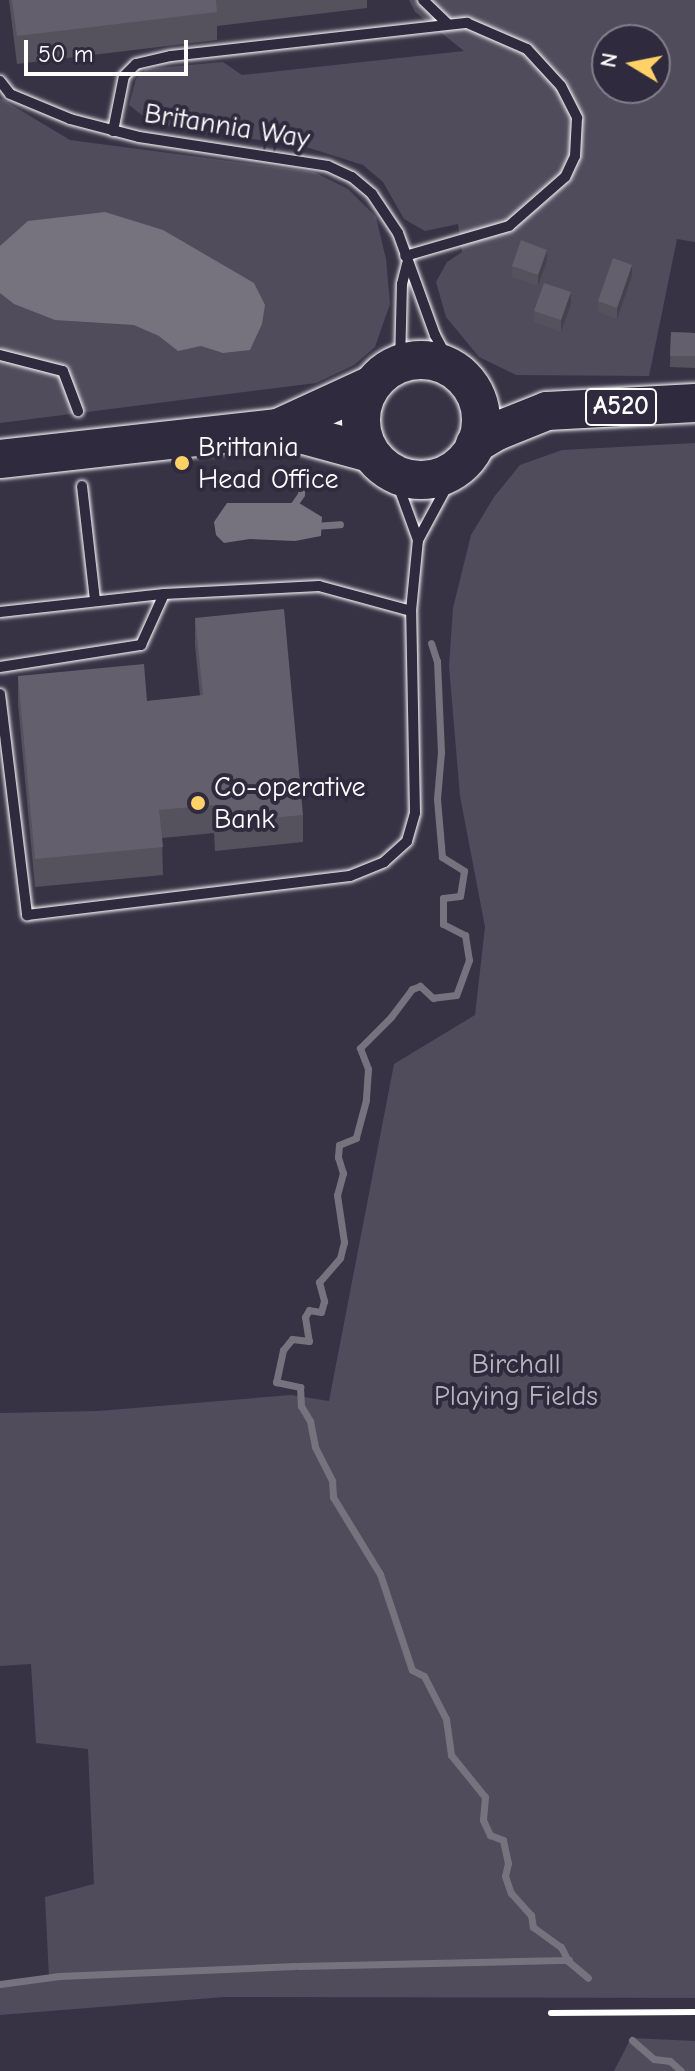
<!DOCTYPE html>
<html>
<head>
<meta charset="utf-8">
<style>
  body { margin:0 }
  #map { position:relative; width:695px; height:2071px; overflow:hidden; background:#373345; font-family:"Comic Neue",sans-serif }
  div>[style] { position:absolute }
  .green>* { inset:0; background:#514c5c }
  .water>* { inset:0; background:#76737f }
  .stream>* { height:7px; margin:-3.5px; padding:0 3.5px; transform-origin:3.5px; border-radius:3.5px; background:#76737f }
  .roads { filter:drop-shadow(0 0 2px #fff) drop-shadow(0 0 2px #fff) }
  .lane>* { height:10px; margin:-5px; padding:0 5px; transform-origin:5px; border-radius:5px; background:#2f2a3d }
  .highway>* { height:38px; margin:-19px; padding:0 19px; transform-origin:19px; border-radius:19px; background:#2f2a3d }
  .highway>.ring { margin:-19px; padding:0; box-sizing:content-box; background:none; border:38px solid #2f2a3d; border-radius:50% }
  .rail>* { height:6px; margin:-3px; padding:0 3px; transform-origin:3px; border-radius:3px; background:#fff }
  .wall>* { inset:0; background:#55525e }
  .shaded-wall>* { inset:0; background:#45424c }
  .building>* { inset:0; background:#635f6d }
  .dots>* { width:22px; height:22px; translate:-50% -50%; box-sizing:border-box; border:4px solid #2f2a3d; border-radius:50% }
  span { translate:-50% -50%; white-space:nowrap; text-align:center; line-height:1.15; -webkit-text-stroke:8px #2f2a3d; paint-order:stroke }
  .shield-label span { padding:2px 6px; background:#2f2a3d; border:2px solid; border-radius:6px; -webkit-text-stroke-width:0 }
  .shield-label { font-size:26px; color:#fff; font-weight:700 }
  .street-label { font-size:28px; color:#fff }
  .poi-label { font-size:28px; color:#fff }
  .left { translate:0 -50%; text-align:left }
  .park-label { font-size:28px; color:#b9b7be }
  .north { position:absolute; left:591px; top:24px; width:80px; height:80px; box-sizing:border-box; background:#2f2a3d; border:2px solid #827f8b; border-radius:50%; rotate:280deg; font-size:22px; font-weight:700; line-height:32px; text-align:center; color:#fff }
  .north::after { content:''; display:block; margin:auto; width:28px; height:36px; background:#ffd166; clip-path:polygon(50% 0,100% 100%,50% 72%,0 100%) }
  .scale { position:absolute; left:24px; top:40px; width:164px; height:36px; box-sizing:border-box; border:4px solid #fff; border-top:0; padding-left:10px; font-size:24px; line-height:28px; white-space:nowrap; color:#fff; -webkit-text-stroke:6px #2f2a3d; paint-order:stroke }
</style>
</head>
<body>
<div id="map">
  <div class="green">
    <div style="clip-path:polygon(evenodd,409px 0,695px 0,695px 242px,677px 239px,649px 376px,516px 375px,479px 357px,446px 317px,436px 282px,447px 262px,462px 252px,458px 224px,425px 231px,404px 219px,383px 182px,363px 165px,300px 145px,187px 131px,148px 120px,129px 105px,136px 79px,146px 69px,223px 62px,242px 75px,464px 51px,415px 12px,409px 0,607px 40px,655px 40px,655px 88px,607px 88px,607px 40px)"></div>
    <div style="clip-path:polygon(0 98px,70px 140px,314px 172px,348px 189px,376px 217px,386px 259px,390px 304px,375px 347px,354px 365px,316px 383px,0 423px)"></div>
    <div style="clip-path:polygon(695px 443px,695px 1998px,224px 1997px,0 2015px,0 1987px,49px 1978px,45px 1897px,94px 1884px,88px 1749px,36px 1743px,31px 1664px,0 1666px,0 1413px,98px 1411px,291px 1395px,329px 1401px,394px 1064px,475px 1015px,485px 927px,460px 796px,449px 666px,453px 608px,471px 535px,494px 497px,520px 465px,562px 450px)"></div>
    <div style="clip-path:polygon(631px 2038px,695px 2041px,695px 2071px,614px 2071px)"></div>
  </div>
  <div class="water">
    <div style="clip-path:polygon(105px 212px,163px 230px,254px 283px,265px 305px,262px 324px,250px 350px,223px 353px,201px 346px,178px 351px,159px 336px,134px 325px,55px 320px,14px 304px,0 293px,0 246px,28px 221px)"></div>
    <div style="clip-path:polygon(227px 503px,299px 503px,322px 517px,321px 536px,295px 541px,250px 539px,224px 543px,216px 535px,214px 522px)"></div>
  </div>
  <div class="stream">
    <div style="left:290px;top:510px;width:19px;rotate:-55deg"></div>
    <div style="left:301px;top:494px;width:18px;rotate:-84deg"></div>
    <div style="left:314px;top:526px;width:26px;rotate:-4deg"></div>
    <div style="left:431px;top:643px;width:19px;rotate:72deg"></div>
    <div style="left:437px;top:661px;width:91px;rotate:87.5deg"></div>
    <div style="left:441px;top:752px;width:47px;rotate:94.9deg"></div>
    <div style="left:437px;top:799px;width:58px;rotate:85.1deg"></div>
    <div style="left:442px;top:857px;width:26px;rotate:32deg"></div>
    <div style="left:464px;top:871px;width:25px;rotate:99deg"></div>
    <div style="left:460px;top:896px;width:17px;rotate:173deg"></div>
    <div style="left:443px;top:898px;width:26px;rotate:90deg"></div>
    <div style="left:443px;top:924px;width:25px;rotate:27deg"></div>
    <div style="left:465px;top:935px;width:25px;rotate:81deg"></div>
    <div style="left:469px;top:960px;width:37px;rotate:110deg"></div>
    <div style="left:456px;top:995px;width:23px;rotate:173deg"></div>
    <div style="left:433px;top:998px;width:18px;rotate:-137deg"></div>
    <div style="left:420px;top:986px;width:9px;rotate:159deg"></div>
    <div style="left:412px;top:989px;width:35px;rotate:127deg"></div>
    <div style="left:391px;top:1017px;width:44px;rotate:135deg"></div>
    <div style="left:360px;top:1048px;width:22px;rotate:69deg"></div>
    <div style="left:368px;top:1069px;width:31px;rotate:94deg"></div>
    <div style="left:366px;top:1100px;width:39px;rotate:105deg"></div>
    <div style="left:356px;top:1138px;width:18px;rotate:158deg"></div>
    <div style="left:339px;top:1145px;width:12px;rotate:95deg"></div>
    <div style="left:338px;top:1157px;width:17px;rotate:73deg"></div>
    <div style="left:343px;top:1173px;width:23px;rotate:105deg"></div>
    <div style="left:337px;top:1195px;width:48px;rotate:81.5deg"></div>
    <div style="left:344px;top:1242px;width:16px;rotate:104deg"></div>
    <div style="left:340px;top:1258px;width:32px;rotate:131deg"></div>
    <div style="left:319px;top:1282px;width:20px;rotate:75deg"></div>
    <div style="left:324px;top:1301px;width:11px;rotate:105deg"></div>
    <div style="left:321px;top:1312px;width:12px;rotate:-171deg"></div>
    <div style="left:309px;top:1310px;width:8px;rotate:120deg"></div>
    <div style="left:305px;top:1317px;width:24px;rotate:81deg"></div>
    <div style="left:309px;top:1341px;width:17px;rotate:-173deg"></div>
    <div style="left:292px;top:1339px;width:14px;rotate:129deg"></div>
    <div style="left:283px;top:1350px;width:33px;rotate:102deg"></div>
    <div style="left:276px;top:1382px;width:25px;rotate:12deg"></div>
    <div style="left:300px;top:1387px;width:19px;rotate:87deg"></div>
    <div style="left:301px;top:1406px;width:17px;rotate:59deg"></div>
    <div style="left:310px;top:1421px;width:26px;rotate:79deg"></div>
    <div style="left:315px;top:1447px;width:38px;rotate:63deg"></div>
    <div style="left:332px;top:1481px;width:16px;rotate:86deg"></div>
    <div style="left:333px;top:1497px;width:90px;rotate:58.6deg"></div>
    <div style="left:380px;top:1574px;width:101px;rotate:71.6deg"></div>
    <div style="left:412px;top:1670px;width:13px;rotate:27deg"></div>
    <div style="left:424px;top:1676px;width:48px;rotate:62.9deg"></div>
    <div style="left:446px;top:1719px;width:36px;rotate:82deg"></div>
    <div style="left:451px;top:1755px;width:54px;rotate:51deg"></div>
    <div style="left:485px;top:1797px;width:23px;rotate:95deg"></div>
    <div style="left:483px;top:1820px;width:17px;rotate:65deg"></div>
    <div style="left:490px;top:1835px;width:14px;rotate:21deg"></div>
    <div style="left:503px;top:1840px;width:24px;rotate:78deg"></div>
    <div style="left:508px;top:1863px;width:13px;rotate:103deg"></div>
    <div style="left:505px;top:1876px;width:18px;rotate:71deg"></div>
    <div style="left:511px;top:1893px;width:30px;rotate:48deg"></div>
    <div style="left:531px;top:1915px;width:12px;rotate:81deg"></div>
    <div style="left:533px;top:1927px;width:34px;rotate:36deg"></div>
    <div style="left:561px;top:1947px;width:16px;rotate:63deg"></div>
    <div style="left:568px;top:1961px;width:26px;rotate:40deg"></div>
    <div style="left:299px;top:1966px;width:270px;rotate:-1.3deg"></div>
    <div style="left:0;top:1984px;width:60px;rotate:-7.7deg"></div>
    <div style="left:59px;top:1976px;width:236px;rotate:-2.4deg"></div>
    <div style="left:632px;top:2040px;width:29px;rotate:41deg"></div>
    <div style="left:654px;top:2059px;width:16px;rotate:7deg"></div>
    <div style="left:670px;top:2061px;width:15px;rotate:42deg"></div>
  </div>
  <div class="roads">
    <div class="lane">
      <div style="left:423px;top:0;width:33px;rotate:44deg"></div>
      <div style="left:0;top:81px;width:16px;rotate:52deg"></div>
      <div style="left:10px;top:94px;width:65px;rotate:22.6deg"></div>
      <div style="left:70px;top:119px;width:71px;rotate:14.6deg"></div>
      <div style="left:139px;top:137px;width:191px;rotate:8.7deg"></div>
      <div style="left:328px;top:166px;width:26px;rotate:25deg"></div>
      <div style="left:352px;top:177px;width:26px;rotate:40deg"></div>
      <div style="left:372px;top:194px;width:47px;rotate:56.3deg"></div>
      <div style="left:398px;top:233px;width:109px;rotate:70.1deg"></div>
      <div style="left:435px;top:335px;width:40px;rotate:62deg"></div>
      <div style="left:113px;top:131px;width:56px;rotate:-78.7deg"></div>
      <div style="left:124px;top:76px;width:17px;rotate:-45deg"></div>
      <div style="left:136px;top:64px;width:36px;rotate:-13deg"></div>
      <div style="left:171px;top:56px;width:298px;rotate:-6.4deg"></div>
      <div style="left:467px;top:23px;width:65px;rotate:23.4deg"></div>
      <div style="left:527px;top:49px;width:50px;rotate:47.4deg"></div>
      <div style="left:561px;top:86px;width:36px;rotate:63deg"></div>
      <div style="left:577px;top:118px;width:38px;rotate:93deg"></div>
      <div style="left:575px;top:156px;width:23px;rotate:115deg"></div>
      <div style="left:565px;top:177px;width:74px;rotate:138.8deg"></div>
      <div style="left:509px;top:226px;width:108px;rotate:163.9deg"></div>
      <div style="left:0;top:355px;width:65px;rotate:14.3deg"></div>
      <div style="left:63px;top:371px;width:43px;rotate:69.4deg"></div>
      <div style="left:400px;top:364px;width:80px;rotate:-88.6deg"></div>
      <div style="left:402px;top:284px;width:21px;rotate:-76deg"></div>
      <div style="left:394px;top:474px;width:70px;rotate:70deg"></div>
      <div style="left:82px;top:486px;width:115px;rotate:83.5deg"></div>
      <div style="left:0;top:612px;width:165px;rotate:-6.3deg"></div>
      <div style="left:164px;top:594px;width:155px;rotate:-3deg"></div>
      <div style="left:319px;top:586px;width:95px;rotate:15.2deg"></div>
      <div style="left:411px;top:611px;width:71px;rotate:-84.4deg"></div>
      <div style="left:418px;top:540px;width:82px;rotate:-61.6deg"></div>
      <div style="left:0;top:667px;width:143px;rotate:-8.9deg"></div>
      <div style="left:141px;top:645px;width:56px;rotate:-65.7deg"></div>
      <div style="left:0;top:694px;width:223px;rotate:83deg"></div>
      <div style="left:27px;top:915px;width:325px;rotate:-6.9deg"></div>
      <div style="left:350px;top:876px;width:37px;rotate:-22deg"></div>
      <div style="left:384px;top:862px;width:31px;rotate:-42deg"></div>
      <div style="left:407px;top:841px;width:29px;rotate:-74deg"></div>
      <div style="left:415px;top:813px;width:202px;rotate:-91.1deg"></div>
    </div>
    <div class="highway">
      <div class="ring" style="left:361px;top:360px;width:82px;height:82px"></div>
      <div style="left:278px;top:428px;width:95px;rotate:15.2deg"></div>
      <div style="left:475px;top:444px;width:26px;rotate:-31deg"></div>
      <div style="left:497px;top:431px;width:54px;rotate:-21.8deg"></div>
      <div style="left:547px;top:411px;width:148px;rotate:-3.1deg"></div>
      <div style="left:0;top:459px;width:280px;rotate:-6.4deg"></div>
      <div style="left:278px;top:428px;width:103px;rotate:-24.6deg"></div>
    </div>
  </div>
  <div class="rail">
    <div style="left:551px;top:2013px;width:144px;rotate:-0.4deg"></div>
  </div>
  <div class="wall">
    <div style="clip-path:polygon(9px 0,367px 0,367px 8px,217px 26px,217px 40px,17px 64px)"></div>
    <div style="clip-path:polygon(547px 261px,538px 286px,512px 277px,512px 266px)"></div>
    <div style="clip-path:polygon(632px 276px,617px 319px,598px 312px,598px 301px)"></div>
    <div style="clip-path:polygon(571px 304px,561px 332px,534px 322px,534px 311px)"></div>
    <div style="clip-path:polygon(671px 332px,695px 333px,695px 368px,670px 367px)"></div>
    <div style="clip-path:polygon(195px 618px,303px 815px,303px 842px,215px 851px,214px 833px,162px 838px,163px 875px,35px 887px,18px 704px,18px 676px,147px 701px,200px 696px,195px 645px)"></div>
  </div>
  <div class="shaded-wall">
    <div style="clip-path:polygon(547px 250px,547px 261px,538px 286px,538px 275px)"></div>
    <div style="clip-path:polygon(632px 265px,632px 276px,617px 319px,617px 308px)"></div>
    <div style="clip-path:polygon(571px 292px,571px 304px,561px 332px,561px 320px)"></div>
  </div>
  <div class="building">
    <div style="clip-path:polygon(12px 0,216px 0,217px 12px,17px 36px)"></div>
    <div style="clip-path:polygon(521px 240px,547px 250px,538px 275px,512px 266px)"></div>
    <div style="clip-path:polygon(613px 258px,632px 265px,617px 308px,598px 301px)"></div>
    <div style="clip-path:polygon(544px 283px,571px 292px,561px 320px,534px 311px)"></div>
    <div style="clip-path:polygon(671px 332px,695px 333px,695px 356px,670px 356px)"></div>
    <div style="clip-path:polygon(284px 609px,303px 815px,215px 823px,214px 805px,159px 810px,163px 847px,35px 859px,18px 676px,144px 664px,147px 701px,203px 695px,195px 618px)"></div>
  </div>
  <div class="dots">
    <div style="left:182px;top:463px;background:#ffd166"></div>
    <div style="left:198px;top:803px;background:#ffd166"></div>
  </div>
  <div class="shield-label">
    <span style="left:621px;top:407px">A520</span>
  </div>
  <div class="street-label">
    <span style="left:227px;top:126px;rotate:9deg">Britannia Way</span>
  </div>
  <div class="poi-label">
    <span class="left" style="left:198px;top:463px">Brittania<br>Head Office</span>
    <span class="left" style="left:214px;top:803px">Co-operative<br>Bank</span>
  </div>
  <div class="park-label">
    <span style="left:516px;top:1380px">Birchall<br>Playing Fields</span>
  </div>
  <div class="north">N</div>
  <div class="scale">50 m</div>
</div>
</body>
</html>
